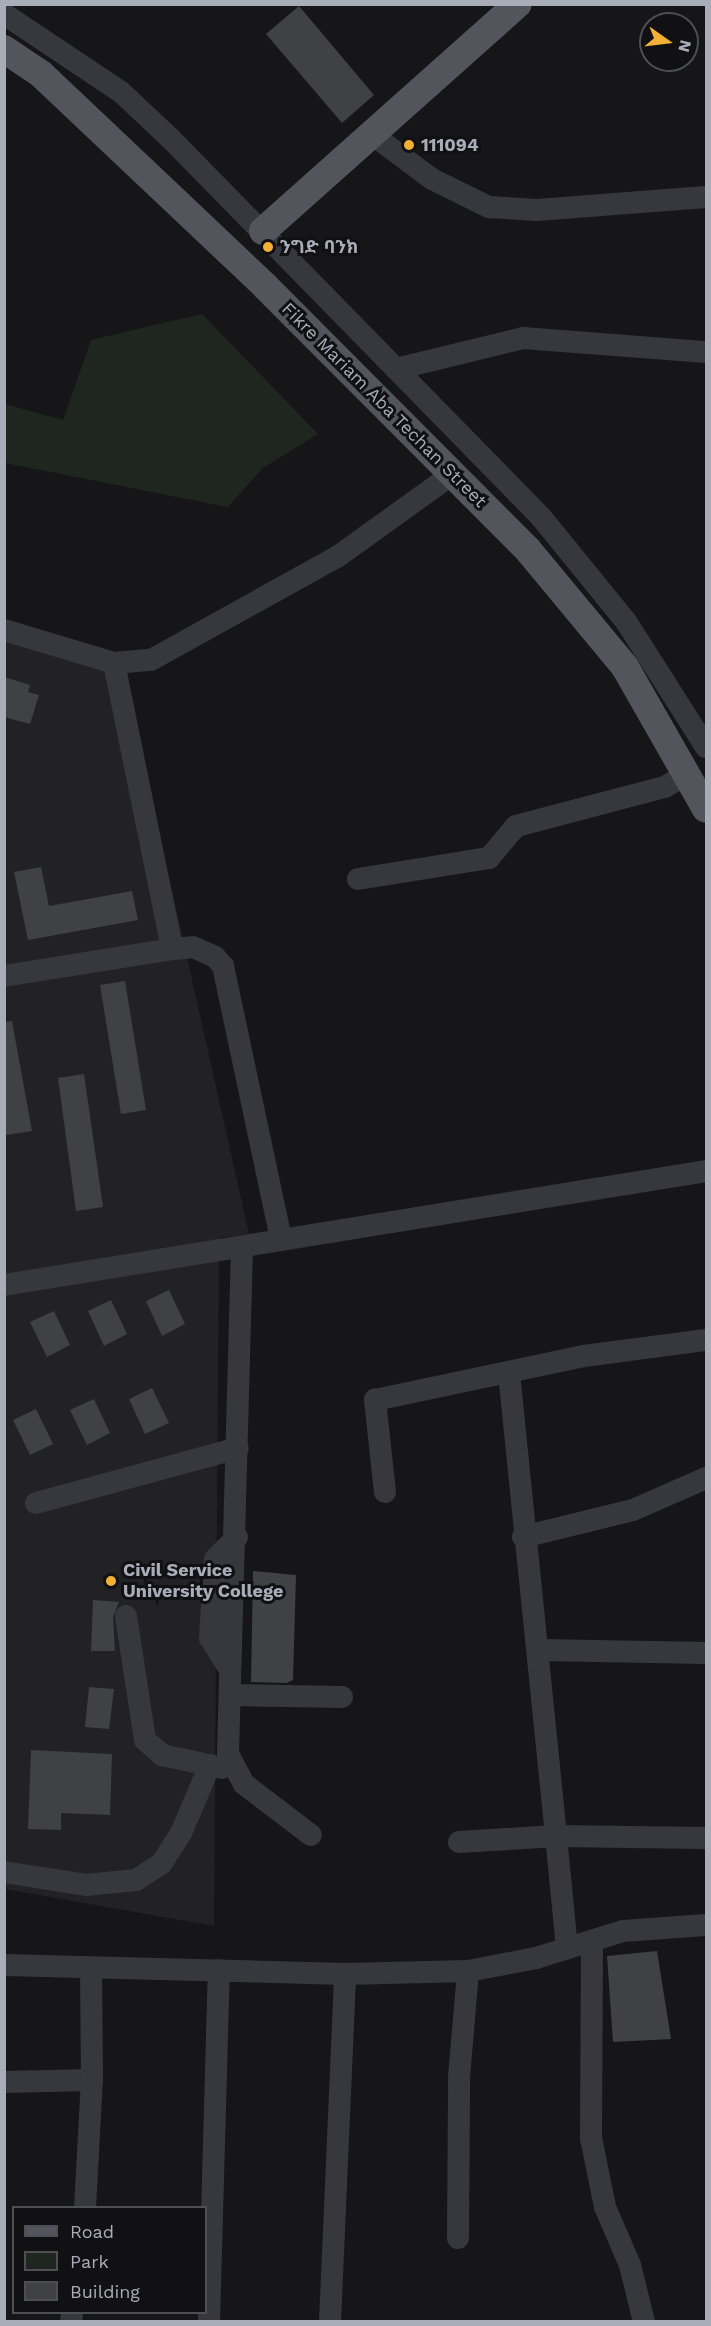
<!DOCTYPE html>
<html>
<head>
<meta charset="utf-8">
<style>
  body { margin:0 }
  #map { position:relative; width:711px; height:2326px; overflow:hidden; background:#161618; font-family:"Work Sans","Noto Sans Ethiopic",sans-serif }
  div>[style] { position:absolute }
  .built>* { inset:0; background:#222225 }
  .green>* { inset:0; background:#1e261f }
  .building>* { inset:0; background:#404145 }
  .minor>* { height:22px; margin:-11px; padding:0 11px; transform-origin:11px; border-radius:11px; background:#37383d }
  .major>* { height:28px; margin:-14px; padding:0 14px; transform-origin:14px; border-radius:14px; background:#53555c }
  .dots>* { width:16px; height:16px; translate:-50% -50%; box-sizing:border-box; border:3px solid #111113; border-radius:50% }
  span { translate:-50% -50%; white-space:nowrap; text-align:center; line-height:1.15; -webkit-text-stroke:6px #111113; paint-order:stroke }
  .poi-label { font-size:18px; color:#a8adb8; font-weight:700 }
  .left { translate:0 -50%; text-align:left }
  .street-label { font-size:18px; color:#a8adb8 }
  .frame { position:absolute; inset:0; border:6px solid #a8adb8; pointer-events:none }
  .legend { position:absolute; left:12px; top:2206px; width:195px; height:108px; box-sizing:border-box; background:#111113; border:2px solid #4d4f55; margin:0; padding:8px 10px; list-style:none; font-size:18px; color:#a8adb8 }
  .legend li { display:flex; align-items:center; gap:12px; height:30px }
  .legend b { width:30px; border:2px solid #4d4f55 }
  .north { position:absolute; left:639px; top:12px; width:60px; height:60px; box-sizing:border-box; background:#111113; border:2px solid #4d4f55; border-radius:50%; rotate:104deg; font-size:16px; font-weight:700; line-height:24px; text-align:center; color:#a8adb8 }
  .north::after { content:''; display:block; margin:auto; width:21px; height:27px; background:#f2b134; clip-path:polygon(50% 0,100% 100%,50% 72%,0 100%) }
</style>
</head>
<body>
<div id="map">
  <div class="built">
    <div style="clip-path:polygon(4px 641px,124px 676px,249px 1234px,219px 1238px,214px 1926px,5px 1889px)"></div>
  </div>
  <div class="green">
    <div style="clip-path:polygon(202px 314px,318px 434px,263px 468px,228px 507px,5px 463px,5px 404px,63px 420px,91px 340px)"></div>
  </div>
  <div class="building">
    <div style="clip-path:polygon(299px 6px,374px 95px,342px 123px,266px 34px)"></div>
    <div style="clip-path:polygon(4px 677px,30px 685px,28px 692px,39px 695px,30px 724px,4px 717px)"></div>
    <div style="clip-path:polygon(41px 867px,49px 906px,132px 891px,138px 920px,28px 940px,14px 872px)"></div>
    <div style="clip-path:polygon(125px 981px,146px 1110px,121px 1114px,100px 985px)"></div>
    <div style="clip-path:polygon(12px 1021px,32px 1131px,6px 1135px,4px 1022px)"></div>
    <div style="clip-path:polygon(84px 1074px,103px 1207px,76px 1211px,58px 1078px)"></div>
    <div style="clip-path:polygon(169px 1290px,185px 1324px,162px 1336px,146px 1301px)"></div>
    <div style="clip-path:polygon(111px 1300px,127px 1334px,104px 1346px,88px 1311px)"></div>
    <div style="clip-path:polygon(54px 1311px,70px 1345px,47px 1357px,30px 1322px)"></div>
    <div style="clip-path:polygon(152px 1388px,169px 1423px,145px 1434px,129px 1399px)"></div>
    <div style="clip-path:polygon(94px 1399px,110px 1433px,87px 1445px,70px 1410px)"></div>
    <div style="clip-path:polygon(36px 1409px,53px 1444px,30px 1455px,13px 1420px)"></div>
    <div style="clip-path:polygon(253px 1571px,296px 1575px,293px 1680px,287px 1683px,251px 1682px)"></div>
    <div style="clip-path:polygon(93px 1600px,119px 1602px,113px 1617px,115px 1651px,91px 1651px)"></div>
    <div style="clip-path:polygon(89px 1687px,114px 1689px,109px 1729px,85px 1727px)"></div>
    <div style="clip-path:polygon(31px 1750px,112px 1754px,110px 1815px,61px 1813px,61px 1830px,28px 1829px)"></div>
    <div style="clip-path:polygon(657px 1951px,671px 2039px,613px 2042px,607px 1956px)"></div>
  </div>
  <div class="minor">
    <div style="left:4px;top:14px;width:141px;rotate:33.7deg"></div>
    <div style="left:121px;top:92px;width:66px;rotate:43.2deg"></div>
    <div style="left:169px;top:137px;width:532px;rotate:45.61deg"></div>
    <div style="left:541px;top:517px;width:136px;rotate:50.9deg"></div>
    <div style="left:627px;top:623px;width:147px;rotate:57.5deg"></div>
    <div style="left:373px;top:135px;width:74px;rotate:36.7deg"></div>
    <div style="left:432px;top:179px;width:64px;rotate:26.2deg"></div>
    <div style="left:489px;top:207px;width:48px;rotate:3.6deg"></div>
    <div style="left:537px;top:210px;width:169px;rotate:-4.4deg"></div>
    <div style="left:396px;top:369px;width:131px;rotate:-13.7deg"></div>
    <div style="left:523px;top:338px;width:184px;rotate:4.4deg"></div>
    <div style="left:4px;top:630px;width:115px;rotate:16.7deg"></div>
    <div style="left:114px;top:663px;width:37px;rotate:-5deg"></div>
    <div style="left:151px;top:660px;width:213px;rotate:-29deg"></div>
    <div style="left:337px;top:557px;width:144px;rotate:-35.7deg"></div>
    <div style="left:114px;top:663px;width:292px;rotate:78.5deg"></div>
    <div style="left:358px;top:879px;width:133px;rotate:-9.1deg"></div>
    <div style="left:489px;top:858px;width:42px;rotate:-49.8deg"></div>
    <div style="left:516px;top:826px;width:154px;rotate:-14.7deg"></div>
    <div style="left:665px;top:787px;width:26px;rotate:-31deg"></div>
    <div style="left:4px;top:976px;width:170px;rotate:-9.1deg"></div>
    <div style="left:172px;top:949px;width:21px;rotate:-5deg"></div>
    <div style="left:193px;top:947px;width:24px;rotate:24deg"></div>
    <div style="left:215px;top:957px;width:12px;rotate:48deg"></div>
    <div style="left:223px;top:966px;width:280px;rotate:78deg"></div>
    <div style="left:242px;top:1249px;width:505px;rotate:91.59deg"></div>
    <div style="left:228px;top:1754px;width:34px;rotate:62deg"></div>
    <div style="left:244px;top:1784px;width:84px;rotate:37.3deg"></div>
    <div style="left:4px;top:1285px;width:711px;rotate:-9.22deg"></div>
    <div style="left:509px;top:1373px;width:465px;rotate:84.2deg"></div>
    <div style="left:556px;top:1836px;width:150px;rotate:0.8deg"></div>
    <div style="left:385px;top:1492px;width:93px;rotate:-96.2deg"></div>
    <div style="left:375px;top:1400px;width:214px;rotate:-11.9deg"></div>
    <div style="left:584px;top:1356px;width:123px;rotate:-7.5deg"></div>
    <div style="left:36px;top:1503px;width:209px;rotate:-15.2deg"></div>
    <div style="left:523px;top:1537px;width:113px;rotate:-13.8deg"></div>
    <div style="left:633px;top:1510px;width:80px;rotate:-23.7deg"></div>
    <div style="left:126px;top:1616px;width:125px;rotate:81.3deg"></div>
    <div style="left:145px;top:1740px;width:23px;rotate:41deg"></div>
    <div style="left:162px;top:1755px;width:62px;rotate:12deg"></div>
    <div style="left:540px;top:1650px;width:166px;rotate:1deg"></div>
    <div style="left:230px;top:1670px;width:38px;rotate:-122deg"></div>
    <div style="left:210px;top:1638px;width:79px;rotate:-86.4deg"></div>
    <div style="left:215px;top:1559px;width:31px;rotate:-45deg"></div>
    <div style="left:230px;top:1695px;width:112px;rotate:1deg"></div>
    <div style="left:459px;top:1842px;width:97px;rotate:-3.5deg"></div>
    <div style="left:556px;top:1836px;width:113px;rotate:84.4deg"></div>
    <div style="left:4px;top:1872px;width:83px;rotate:9deg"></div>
    <div style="left:86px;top:1885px;width:50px;rotate:-5.7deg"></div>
    <div style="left:136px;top:1880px;width:30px;rotate:-33deg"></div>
    <div style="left:161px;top:1864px;width:37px;rotate:-57deg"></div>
    <div style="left:181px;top:1833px;width:74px;rotate:-66.9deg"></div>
    <div style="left:592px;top:1942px;width:196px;rotate:90.3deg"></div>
    <div style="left:591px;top:2138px;width:70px;rotate:78.5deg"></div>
    <div style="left:605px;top:2207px;width:63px;rotate:66.7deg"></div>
    <div style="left:630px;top:2265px;width:59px;rotate:76.2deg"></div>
    <div style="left:4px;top:1965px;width:341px;rotate:1.5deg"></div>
    <div style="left:345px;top:1974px;width:123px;rotate:-1.4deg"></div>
    <div style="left:468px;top:1971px;width:69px;rotate:-10.8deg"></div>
    <div style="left:536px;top:1958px;width:91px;rotate:-17.2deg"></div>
    <div style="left:623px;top:1931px;width:83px;rotate:-4.1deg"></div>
    <div style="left:4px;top:2082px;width:88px;rotate:-1.3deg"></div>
    <div style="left:92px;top:2080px;width:110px;rotate:-90.5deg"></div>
    <div style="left:85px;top:2208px;width:128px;rotate:-86.9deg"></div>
    <div style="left:458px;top:2238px;width:161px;rotate:-89.6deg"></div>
    <div style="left:459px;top:2077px;width:106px;rotate:-85.1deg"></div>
    <div style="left:71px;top:2322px;width:10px;rotate:-84deg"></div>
    <div style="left:209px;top:2322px;width:352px;rotate:-88.4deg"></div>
    <div style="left:330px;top:2322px;width:348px;rotate:-87.5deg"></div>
  </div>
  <div class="major">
    <div style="left:4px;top:49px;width:45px;rotate:34deg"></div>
    <div style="left:41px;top:74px;width:308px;rotate:43.4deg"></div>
    <div style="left:265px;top:286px;width:373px;rotate:45.1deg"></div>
    <div style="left:528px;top:550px;width:152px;rotate:50.3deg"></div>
    <div style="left:625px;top:667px;width:163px;rotate:60.3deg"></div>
    <div style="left:263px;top:231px;width:341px;rotate:-41.7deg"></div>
  </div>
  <div class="dots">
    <div style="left:409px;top:145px;background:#f2b134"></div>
    <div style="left:268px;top:247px;background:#f2b134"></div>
    <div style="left:111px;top:1581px;background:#f2b134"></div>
  </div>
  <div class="poi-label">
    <span class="left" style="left:421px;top:145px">111094</span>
    <span class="left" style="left:280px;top:247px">ንግድ ባንክ</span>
    <span class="left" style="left:123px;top:1581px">Civil Service<br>University College</span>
  </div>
  <div class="street-label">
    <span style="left:384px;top:405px;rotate:45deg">Fikre Mariam Aba Techan Street</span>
  </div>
  <div class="frame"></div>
  <ul class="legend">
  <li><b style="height:8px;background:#53555c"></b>Road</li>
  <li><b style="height:16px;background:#1e261f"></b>Park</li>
  <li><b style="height:16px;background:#404145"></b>Building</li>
  </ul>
  <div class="north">N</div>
</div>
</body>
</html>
